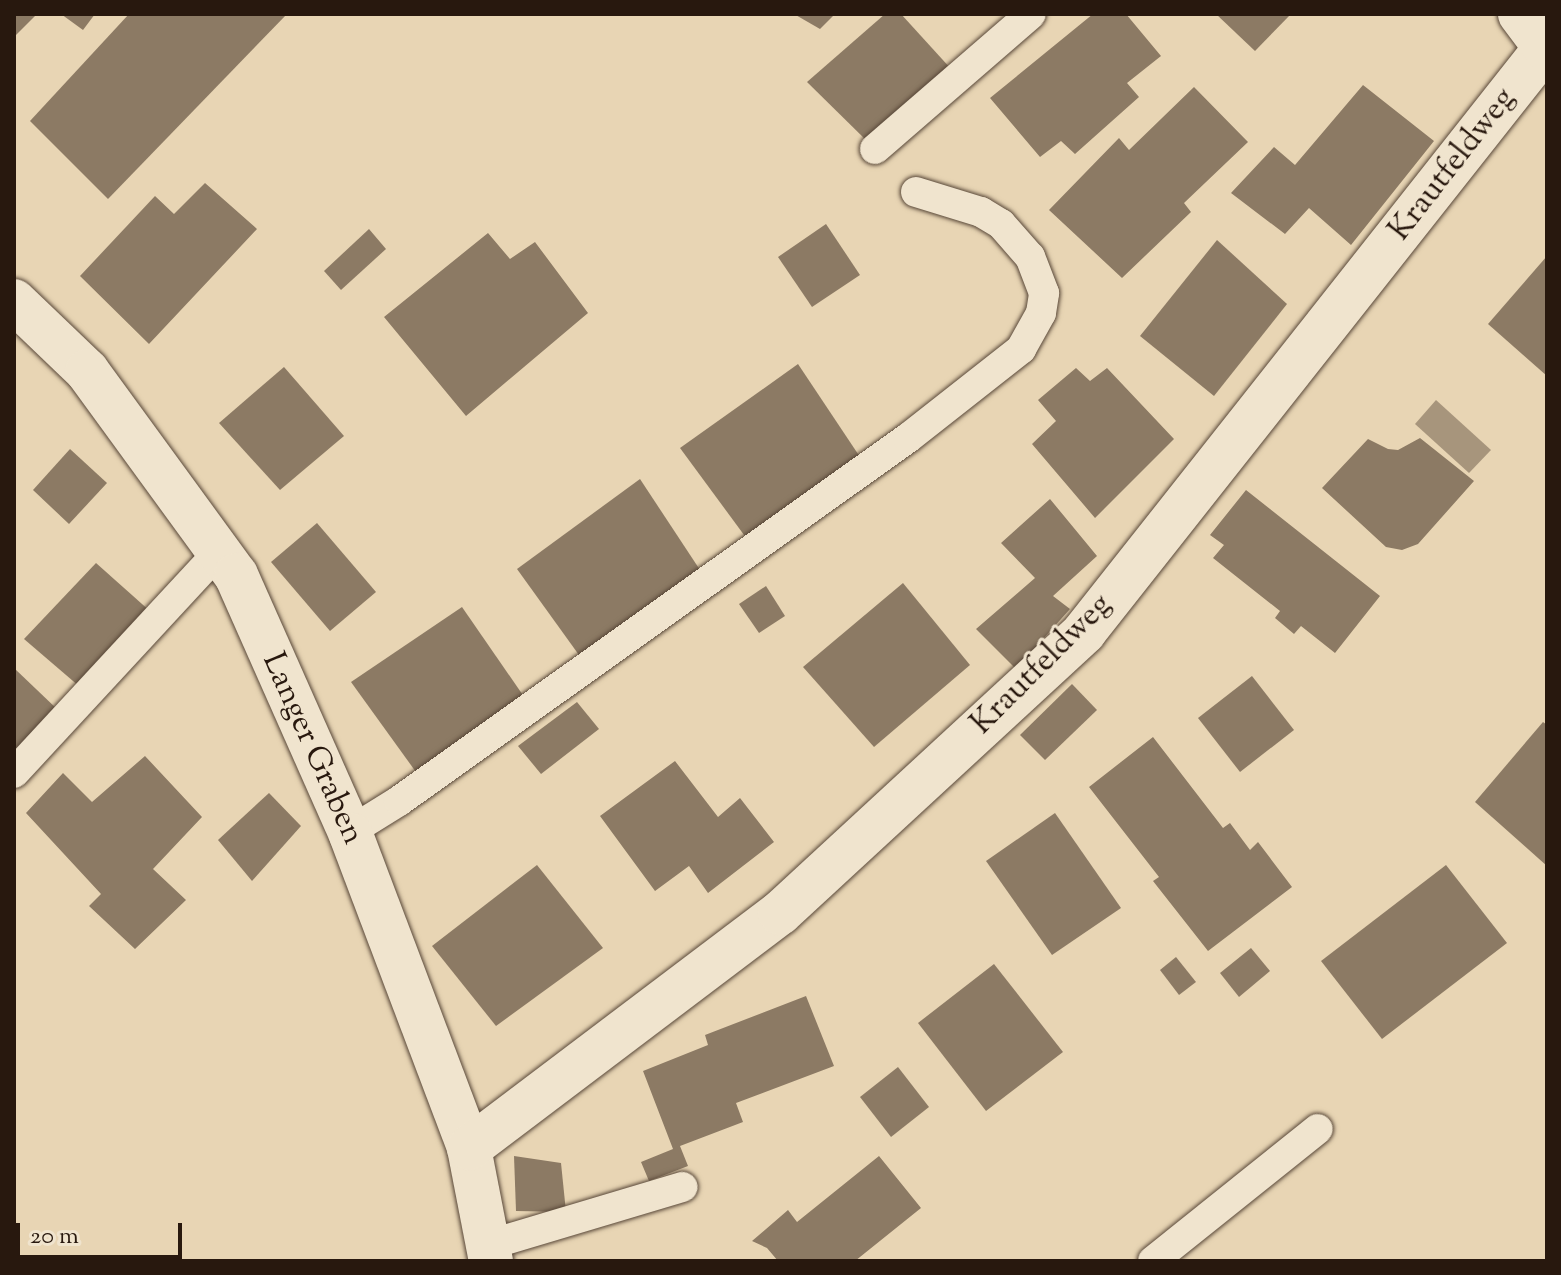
<!DOCTYPE html>
<html>
<head>
<meta charset="utf-8">
<style>
  body { margin:0 }
  #map { position:relative; width:1561px; height:1275px; overflow:hidden; background:#e8d5b4; font-family:"Sorts Mill Goudy",serif }
  div>[style] { position:absolute }
  .water>* { inset:0; background:#a7957c }
  .building>* { inset:0; background:#8c7a64 }
  .roads { filter:drop-shadow(0 0 2px #584738) drop-shadow(0 0 2px #584738) }
  .service>* { height:30px; margin:-15px; padding:0 15px; transform-origin:15px; border-radius:15px; background:#f0e4ce }
  .minor>* { height:44px; margin:-22px; padding:0 22px; transform-origin:22px; border-radius:22px; background:#f0e4ce }
  .tertiary>* { height:44px; margin:-22px; padding:0 22px; transform-origin:22px; border-radius:22px; background:#f0e4ce }
  span { translate:-50% -50%; white-space:nowrap; text-align:center; line-height:1.15; -webkit-text-stroke:6px #f0e4ce; paint-order:stroke }
  .street-label { font-size:32px; color:#28180e }
  .frame { position:absolute; inset:0; border:16px solid #28180e; pointer-events:none }
  .scale { position:absolute; left:16px; top:1223px; width:166px; height:36px; box-sizing:border-box; border:4px solid #28180e; border-top:0; padding-left:10px; font-size:24px; line-height:28px; white-space:nowrap; color:#28180e; -webkit-text-stroke:6px #f0e4ce; paint-order:stroke }
</style>
</head>
<body>
<div id="map">
  <div class="water">
    <div style="clip-path:polygon(1436px 400px,1491px 450px,1469px 473px,1415px 424px)"></div>
  </div>
  <div class="building">
    <div style="clip-path:polygon(14px 14px,37px 14px,14px 37px)"></div>
    <div style="clip-path:polygon(61px 14px,95px 14px,83px 30px)"></div>
    <div style="clip-path:polygon(129px 14px,287px 14px,108px 199px,30px 121px)"></div>
    <div style="clip-path:polygon(794px 14px,835px 14px,820px 29px)"></div>
    <div style="clip-path:polygon(885px 14px,901px 14px,952px 70px,870px 144px,807px 82px)"></div>
    <div style="clip-path:polygon(1093px 14px,1126px 14px,1161px 56px,1127px 83px,1139px 97px,1075px 154px,1061px 141px,1040px 157px,990px 98px)"></div>
    <div style="clip-path:polygon(1216px 14px,1291px 14px,1255px 51px)"></div>
    <div style="clip-path:polygon(1363px 85px,1434px 141px,1351px 245px,1309px 208px,1285px 234px,1231px 193px,1274px 147px,1295px 165px)"></div>
    <div style="clip-path:polygon(1194px 87px,1248px 142px,1184px 203px,1191px 212px,1122px 278px,1049px 210px,1119px 138px,1129px 150px)"></div>
    <div style="clip-path:polygon(205px 183px,257px 229px,149px 344px,80px 276px,155px 196px,174px 214px)"></div>
    <div style="clip-path:polygon(826px 224px,860px 275px,812px 307px,778px 257px)"></div>
    <div style="clip-path:polygon(369px 229px,386px 249px,341px 290px,324px 271px)"></div>
    <div style="clip-path:polygon(488px 233px,510px 259px,535px 242px,588px 313px,466px 416px,384px 317px)"></div>
    <div style="clip-path:polygon(1217px 240px,1287px 304px,1214px 396px,1140px 336px)"></div>
    <div style="clip-path:polygon(1547px 256px,1547px 376px,1488px 324px)"></div>
    <div style="clip-path:polygon(798px 364px,862px 460px,747px 539px,680px 448px)"></div>
    <div style="clip-path:polygon(284px 367px,344px 436px,280px 490px,219px 423px)"></div>
    <div style="clip-path:polygon(1076px 368px,1090px 381px,1107px 368px,1174px 439px,1095px 518px,1032px 444px,1056px 421px,1038px 400px)"></div>
    <div style="clip-path:polygon(1420px 438px,1474px 481px,1418px 544px,1402px 550px,1386px 547px,1322px 488px,1368px 439px,1388px 449px,1398px 450px)"></div>
    <div style="clip-path:polygon(70px 449px,107px 483px,69px 524px,33px 490px)"></div>
    <div style="clip-path:polygon(640px 479px,702px 573px,584px 662px,517px 569px)"></div>
    <div style="clip-path:polygon(1246px 490px,1380px 596px,1335px 653px,1301px 626px,1294px 634px,1275px 618px,1280px 611px,1213px 558px,1224px 545px,1210px 535px)"></div>
    <div style="clip-path:polygon(1050px 499px,1097px 556px,1053px 596px,1070px 609px,1016px 669px,976px 629px,1035px 578px,1001px 543px)"></div>
    <div style="clip-path:polygon(317px 523px,376px 592px,330px 631px,271px 562px)"></div>
    <div style="clip-path:polygon(96px 563px,151px 612px,80px 687px,24px 639px)"></div>
    <div style="clip-path:polygon(903px 583px,970px 665px,874px 747px,803px 667px)"></div>
    <div style="clip-path:polygon(766px 586px,785px 616px,759px 633px,739px 604px)"></div>
    <div style="clip-path:polygon(462px 607px,527px 701px,421px 779px,351px 682px)"></div>
    <div style="clip-path:polygon(14px 668px,58px 710px,14px 759px)"></div>
    <div style="clip-path:polygon(1252px 676px,1294px 730px,1240px 772px,1198px 718px)"></div>
    <div style="clip-path:polygon(1072px 684px,1097px 710px,1045px 760px,1020px 735px)"></div>
    <div style="clip-path:polygon(577px 702px,599px 729px,541px 774px,518px 746px)"></div>
    <div style="clip-path:polygon(1543px 722px,1547px 725px,1547px 866px,1475px 802px)"></div>
    <div style="clip-path:polygon(1153px 737px,1223px 828px,1230px 823px,1250px 850px,1258px 842px,1292px 887px,1208px 951px,1153px 881px,1159px 877px,1089px 787px)"></div>
    <div style="clip-path:polygon(145px 756px,202px 817px,153px 869px,186px 900px,135px 949px,89px 906px,101px 894px,26px 813px,63px 773px,92px 802px)"></div>
    <div style="clip-path:polygon(675px 761px,718px 817px,740px 798px,774px 842px,708px 893px,689px 866px,655px 891px,600px 816px)"></div>
    <div style="clip-path:polygon(269px 793px,301px 826px,252px 881px,218px 840px)"></div>
    <div style="clip-path:polygon(1055px 813px,1121px 908px,1052px 955px,986px 861px)"></div>
    <div style="clip-path:polygon(537px 865px,603px 948px,496px 1026px,432px 946px)"></div>
    <div style="clip-path:polygon(1446px 865px,1507px 943px,1382px 1039px,1321px 961px)"></div>
    <div style="clip-path:polygon(1251px 948px,1270px 971px,1239px 997px,1220px 973px)"></div>
    <div style="clip-path:polygon(1176px 957px,1196px 982px,1179px 995px,1160px 970px)"></div>
    <div style="clip-path:polygon(994px 964px,1063px 1052px,986px 1111px,918px 1023px)"></div>
    <div style="clip-path:polygon(806px 996px,834px 1066px,736px 1103px,743px 1122px,680px 1146px,688px 1166px,649px 1181px,641px 1162px,673px 1149px,643px 1071px,708px 1045px,705px 1035px)"></div>
    <div style="clip-path:polygon(898px 1067px,929px 1107px,891px 1137px,860px 1097px)"></div>
    <div style="clip-path:polygon(514px 1156px,561px 1163px,566px 1212px,516px 1211px)"></div>
    <div style="clip-path:polygon(879px 1156px,921px 1208px,855px 1261px,778px 1261px,767px 1248px,752px 1241px,788px 1210px,797px 1222px)"></div>
  </div>
  <div class="roads">
    <div class="service">
      <div style="left:875px;top:149px;width:206px;rotate:-40.9deg"></div>
      <div style="left:14px;top:773px;width:301px;rotate:-47.2deg"></div>
      <div style="left:349px;top:832px;width:59px;rotate:-31.8deg"></div>
      <div style="left:399px;top:801px;width:625px;rotate:-35.5deg"></div>
      <div style="left:908px;top:438px;width:144px;rotate:-38.2deg"></div>
      <div style="left:1021px;top:349px;width:41px;rotate:-60.9deg"></div>
      <div style="left:1041px;top:313px;width:20px;rotate:-81deg"></div>
      <div style="left:1044px;top:293px;width:39px;rotate:-111deg"></div>
      <div style="left:1030px;top:257px;width:44px;rotate:-131.3deg"></div>
      <div style="left:1001px;top:224px;width:23px;rotate:-149deg"></div>
      <div style="left:981px;top:212px;width:68px;rotate:-162.9deg"></div>
      <div style="left:488px;top:1245px;width:203px;rotate:-16.6deg"></div>
      <div style="left:1153px;top:1261px;width:211px;rotate:-38.7deg"></div>
    </div>
    <div class="minor">
      <div style="left:14px;top:301px;width:101px;rotate:43.8deg"></div>
      <div style="left:87px;top:371px;width:253px;rotate:53.9deg"></div>
      <div style="left:236px;top:575px;width:284px;rotate:66.1deg"></div>
      <div style="left:351px;top:835px;width:335px;rotate:69.3deg"></div>
      <div style="left:469px;top:1148px;width:115px;rotate:79deg"></div>
      <div style="left:469px;top:1148px;width:390px;rotate:-37.1deg"></div>
      <div style="left:780px;top:913px;width:414px;rotate:-42.7deg"></div>
      <div style="left:1084px;top:632px;width:747px;rotate:-51.69deg"></div>
    </div>
    <div class="tertiary">
      <div style="left:1520px;top:14px;width:45px;rotate:53.1deg"></div>
    </div>
  </div>
  <div class="street-label">
    <span style="left:1453px;top:165px;rotate:-52deg">Krautfeldweg</span>
    <span style="left:1042px;top:665px;rotate:-45deg">Krautfeldweg</span>
    <span style="left:312px;top:749px;rotate:66deg">Langer Graben</span>
  </div>
  <div class="frame"></div>
  <div class="scale">20 m</div>
</div>
</body>
</html>
